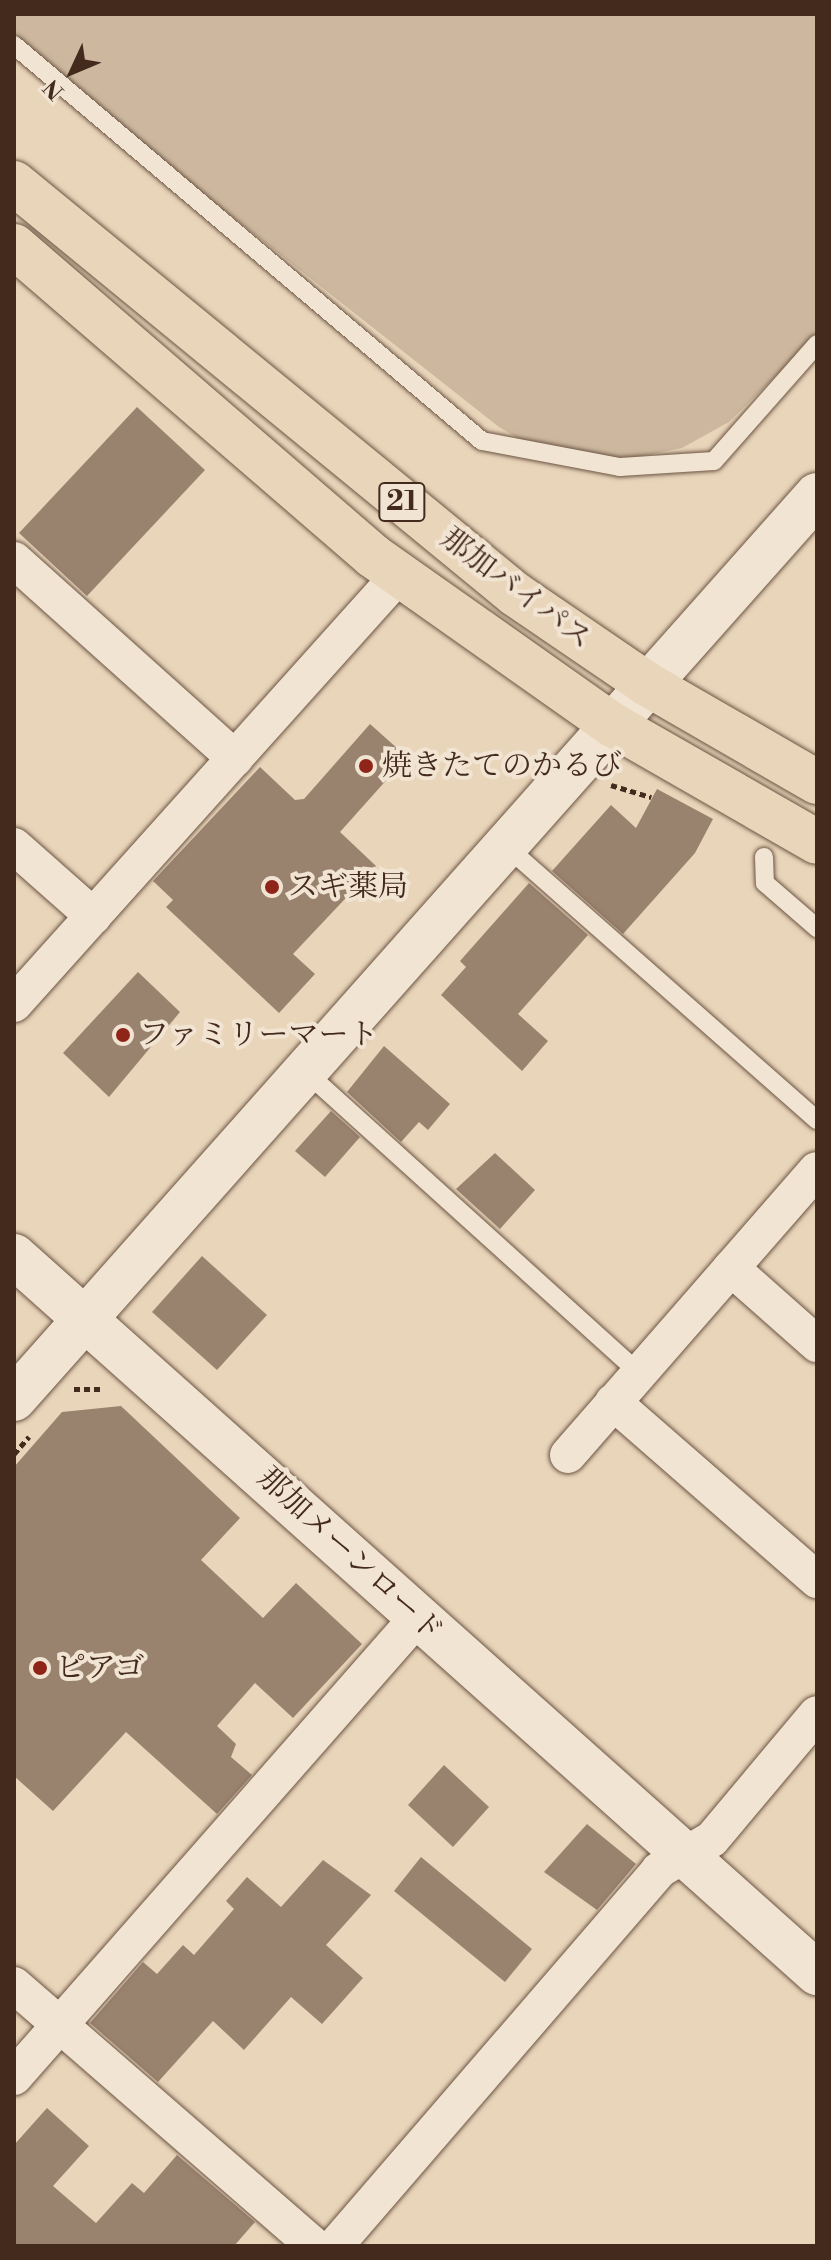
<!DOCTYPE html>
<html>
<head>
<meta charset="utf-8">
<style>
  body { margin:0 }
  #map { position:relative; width:831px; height:2260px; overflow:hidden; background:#e9d5ba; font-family:"Libre Bodoni","Noto Serif JP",serif }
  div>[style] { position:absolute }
  .green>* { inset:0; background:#cdb89f }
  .building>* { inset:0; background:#99836f }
  .path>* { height:5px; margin-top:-2.5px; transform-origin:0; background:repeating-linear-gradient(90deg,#432a1d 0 6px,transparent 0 10px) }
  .roads { filter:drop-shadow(0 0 2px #6c5544) drop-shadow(0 0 2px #6c5544) }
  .lane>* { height:18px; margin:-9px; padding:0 9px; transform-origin:9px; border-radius:9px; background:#f1e4d2 }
  .street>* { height:36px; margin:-18px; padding:0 18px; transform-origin:18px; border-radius:18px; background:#f1e4d2 }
  .secondary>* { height:44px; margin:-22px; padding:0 22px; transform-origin:22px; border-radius:22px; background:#f1e4d2 }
  .highway>* { height:44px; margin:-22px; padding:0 22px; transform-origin:22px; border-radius:22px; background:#e9d5ba }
  .dots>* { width:22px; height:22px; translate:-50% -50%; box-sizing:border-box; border:4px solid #f1e4d2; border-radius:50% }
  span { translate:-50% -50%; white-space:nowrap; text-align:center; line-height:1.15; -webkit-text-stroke:8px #f1e4d2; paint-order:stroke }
  .shield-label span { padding:2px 6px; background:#f1e4d2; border:2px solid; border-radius:6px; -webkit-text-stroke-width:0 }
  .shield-label { font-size:28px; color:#432a1d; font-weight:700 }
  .street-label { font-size:30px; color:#432a1d }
  .poi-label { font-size:30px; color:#432a1d }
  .left { translate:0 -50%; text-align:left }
  .frame { position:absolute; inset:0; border:16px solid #432a1d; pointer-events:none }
  .north { position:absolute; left:32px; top:32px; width:80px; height:80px; -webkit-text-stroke:6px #f1e4d2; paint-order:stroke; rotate:226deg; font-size:22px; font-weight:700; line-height:32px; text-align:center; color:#432a1d }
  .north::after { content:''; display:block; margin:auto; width:28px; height:36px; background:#432a1d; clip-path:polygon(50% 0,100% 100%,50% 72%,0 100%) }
</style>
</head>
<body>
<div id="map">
  <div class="green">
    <div style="clip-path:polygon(14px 14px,817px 14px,817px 335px,729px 422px,682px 448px,587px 467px,563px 465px,499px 427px,55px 77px,14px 37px)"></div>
  </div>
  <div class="building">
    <div style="clip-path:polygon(137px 407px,205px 470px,87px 596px,19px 533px)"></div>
    <div style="clip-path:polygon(370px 724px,407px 757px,340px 832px,376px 866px,293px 954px,315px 974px,279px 1013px,166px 907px,173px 900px,153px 881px,260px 767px,295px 800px,304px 799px)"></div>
    <div style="clip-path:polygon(657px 789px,713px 819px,695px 853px,623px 934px,552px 871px,611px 805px,636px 828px)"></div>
    <div style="clip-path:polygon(529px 883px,588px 935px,518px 1014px,548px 1041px,522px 1071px,441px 995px,466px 967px,460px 961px)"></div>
    <div style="clip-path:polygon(138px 972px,180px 1012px,109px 1097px,63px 1053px)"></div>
    <div style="clip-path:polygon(384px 1046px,450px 1104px,428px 1130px,419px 1122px,401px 1142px,347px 1092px)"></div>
    <div style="clip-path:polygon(331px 1111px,360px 1137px,325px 1177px,295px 1151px)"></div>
    <div style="clip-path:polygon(495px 1153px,535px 1190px,500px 1229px,456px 1189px)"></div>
    <div style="clip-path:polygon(202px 1256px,267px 1315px,217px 1370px,152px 1312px)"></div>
    <div style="clip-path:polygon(121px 1406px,240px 1518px,201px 1560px,263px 1618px,296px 1583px,362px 1644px,293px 1718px,255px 1683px,217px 1726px,236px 1744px,231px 1757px,252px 1775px,217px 1814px,126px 1732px,53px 1811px,14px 1776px,14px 1467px,62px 1412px)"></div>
    <div style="clip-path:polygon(444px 1765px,489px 1807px,453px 1847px,408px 1805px)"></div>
    <div style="clip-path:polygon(587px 1824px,636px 1864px,597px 1910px,544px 1872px)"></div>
    <div style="clip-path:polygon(421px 1857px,532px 1949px,505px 1982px,394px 1891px)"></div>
    <div style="clip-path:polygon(323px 1860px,371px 1895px,326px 1945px,363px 1978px,322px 2024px,291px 1997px,244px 2050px,213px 2021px,158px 2082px,90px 2023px,143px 1962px,157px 1974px,183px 1945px,194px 1955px,234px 1909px,226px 1901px,247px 1877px,281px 1907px)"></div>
    <div style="clip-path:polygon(47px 2108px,89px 2146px,53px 2186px,96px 2223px,132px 2183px,144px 2193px,177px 2155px,255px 2222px,234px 2246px,14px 2246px,14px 2145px)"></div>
  </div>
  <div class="path">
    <div style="left:611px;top:785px;width:42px;rotate:16.7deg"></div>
    <div style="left:74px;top:1389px;width:30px"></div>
    <div style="left:14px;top:1454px;width:23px;rotate:-49deg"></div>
  </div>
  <div class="roads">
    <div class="lane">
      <div style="left:14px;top:45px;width:613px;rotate:40.24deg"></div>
      <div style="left:482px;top:441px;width:140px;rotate:10.7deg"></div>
      <div style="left:620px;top:467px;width:94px;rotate:-3.7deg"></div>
      <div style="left:714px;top:461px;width:156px;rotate:-48.6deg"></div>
      <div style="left:507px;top:847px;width:413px;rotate:41.4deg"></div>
      <div style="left:764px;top:857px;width:26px;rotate:88deg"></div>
      <div style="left:765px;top:883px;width:69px;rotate:40.9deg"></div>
      <div style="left:306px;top:1072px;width:449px;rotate:42.1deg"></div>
    </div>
    <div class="street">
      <div style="left:14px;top:560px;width:297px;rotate:41.9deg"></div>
      <div style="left:14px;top:846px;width:106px;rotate:41.5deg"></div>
      <div style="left:14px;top:1004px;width:576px;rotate:-48.09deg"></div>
      <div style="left:731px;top:1268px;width:115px;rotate:41.5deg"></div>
      <div style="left:613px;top:1402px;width:271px;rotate:41.1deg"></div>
      <div style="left:568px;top:1455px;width:378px;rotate:-48.9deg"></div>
      <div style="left:14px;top:1985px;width:398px;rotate:41deg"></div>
      <div style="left:14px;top:2077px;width:611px;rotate:-48.72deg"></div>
      <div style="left:335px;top:2246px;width:496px;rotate:-49.2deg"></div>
      <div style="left:659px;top:1870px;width:61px;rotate:-30.3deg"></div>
      <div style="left:712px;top:1839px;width:163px;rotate:-50deg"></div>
    </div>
    <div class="secondary">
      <div style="left:14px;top:1256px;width:1077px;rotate:41.76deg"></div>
      <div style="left:14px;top:1399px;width:1209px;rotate:-48.39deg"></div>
    </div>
    <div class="highway">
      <div style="left:14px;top:183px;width:648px;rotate:39.36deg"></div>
      <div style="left:515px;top:594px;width:160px;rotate:34.3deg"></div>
      <div style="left:647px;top:684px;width:196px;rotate:30deg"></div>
      <div style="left:14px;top:246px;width:474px;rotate:40.8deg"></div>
      <div style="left:373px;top:556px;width:294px;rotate:35.2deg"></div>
      <div style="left:613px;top:725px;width:235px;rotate:29.8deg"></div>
    </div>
  </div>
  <div class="dots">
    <div style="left:366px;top:766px;background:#8f2418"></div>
    <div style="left:272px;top:887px;background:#8f2418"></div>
    <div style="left:123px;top:1035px;background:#8f2418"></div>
    <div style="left:40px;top:1668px;background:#8f2418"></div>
  </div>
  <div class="shield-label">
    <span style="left:402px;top:502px">21</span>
  </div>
  <div class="street-label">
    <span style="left:516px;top:589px;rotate:37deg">那加バイパス</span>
    <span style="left:350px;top:1555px;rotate:43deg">那加メーンロード</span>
  </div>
  <div class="poi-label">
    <span class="left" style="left:382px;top:766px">焼きたてのかるび</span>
    <span class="left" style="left:288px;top:887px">スギ薬局</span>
    <span class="left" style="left:139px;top:1035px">ファミリーマート</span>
    <span class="left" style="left:56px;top:1668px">ピアゴ</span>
  </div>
  <div class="frame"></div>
  <div class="north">N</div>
</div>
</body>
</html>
